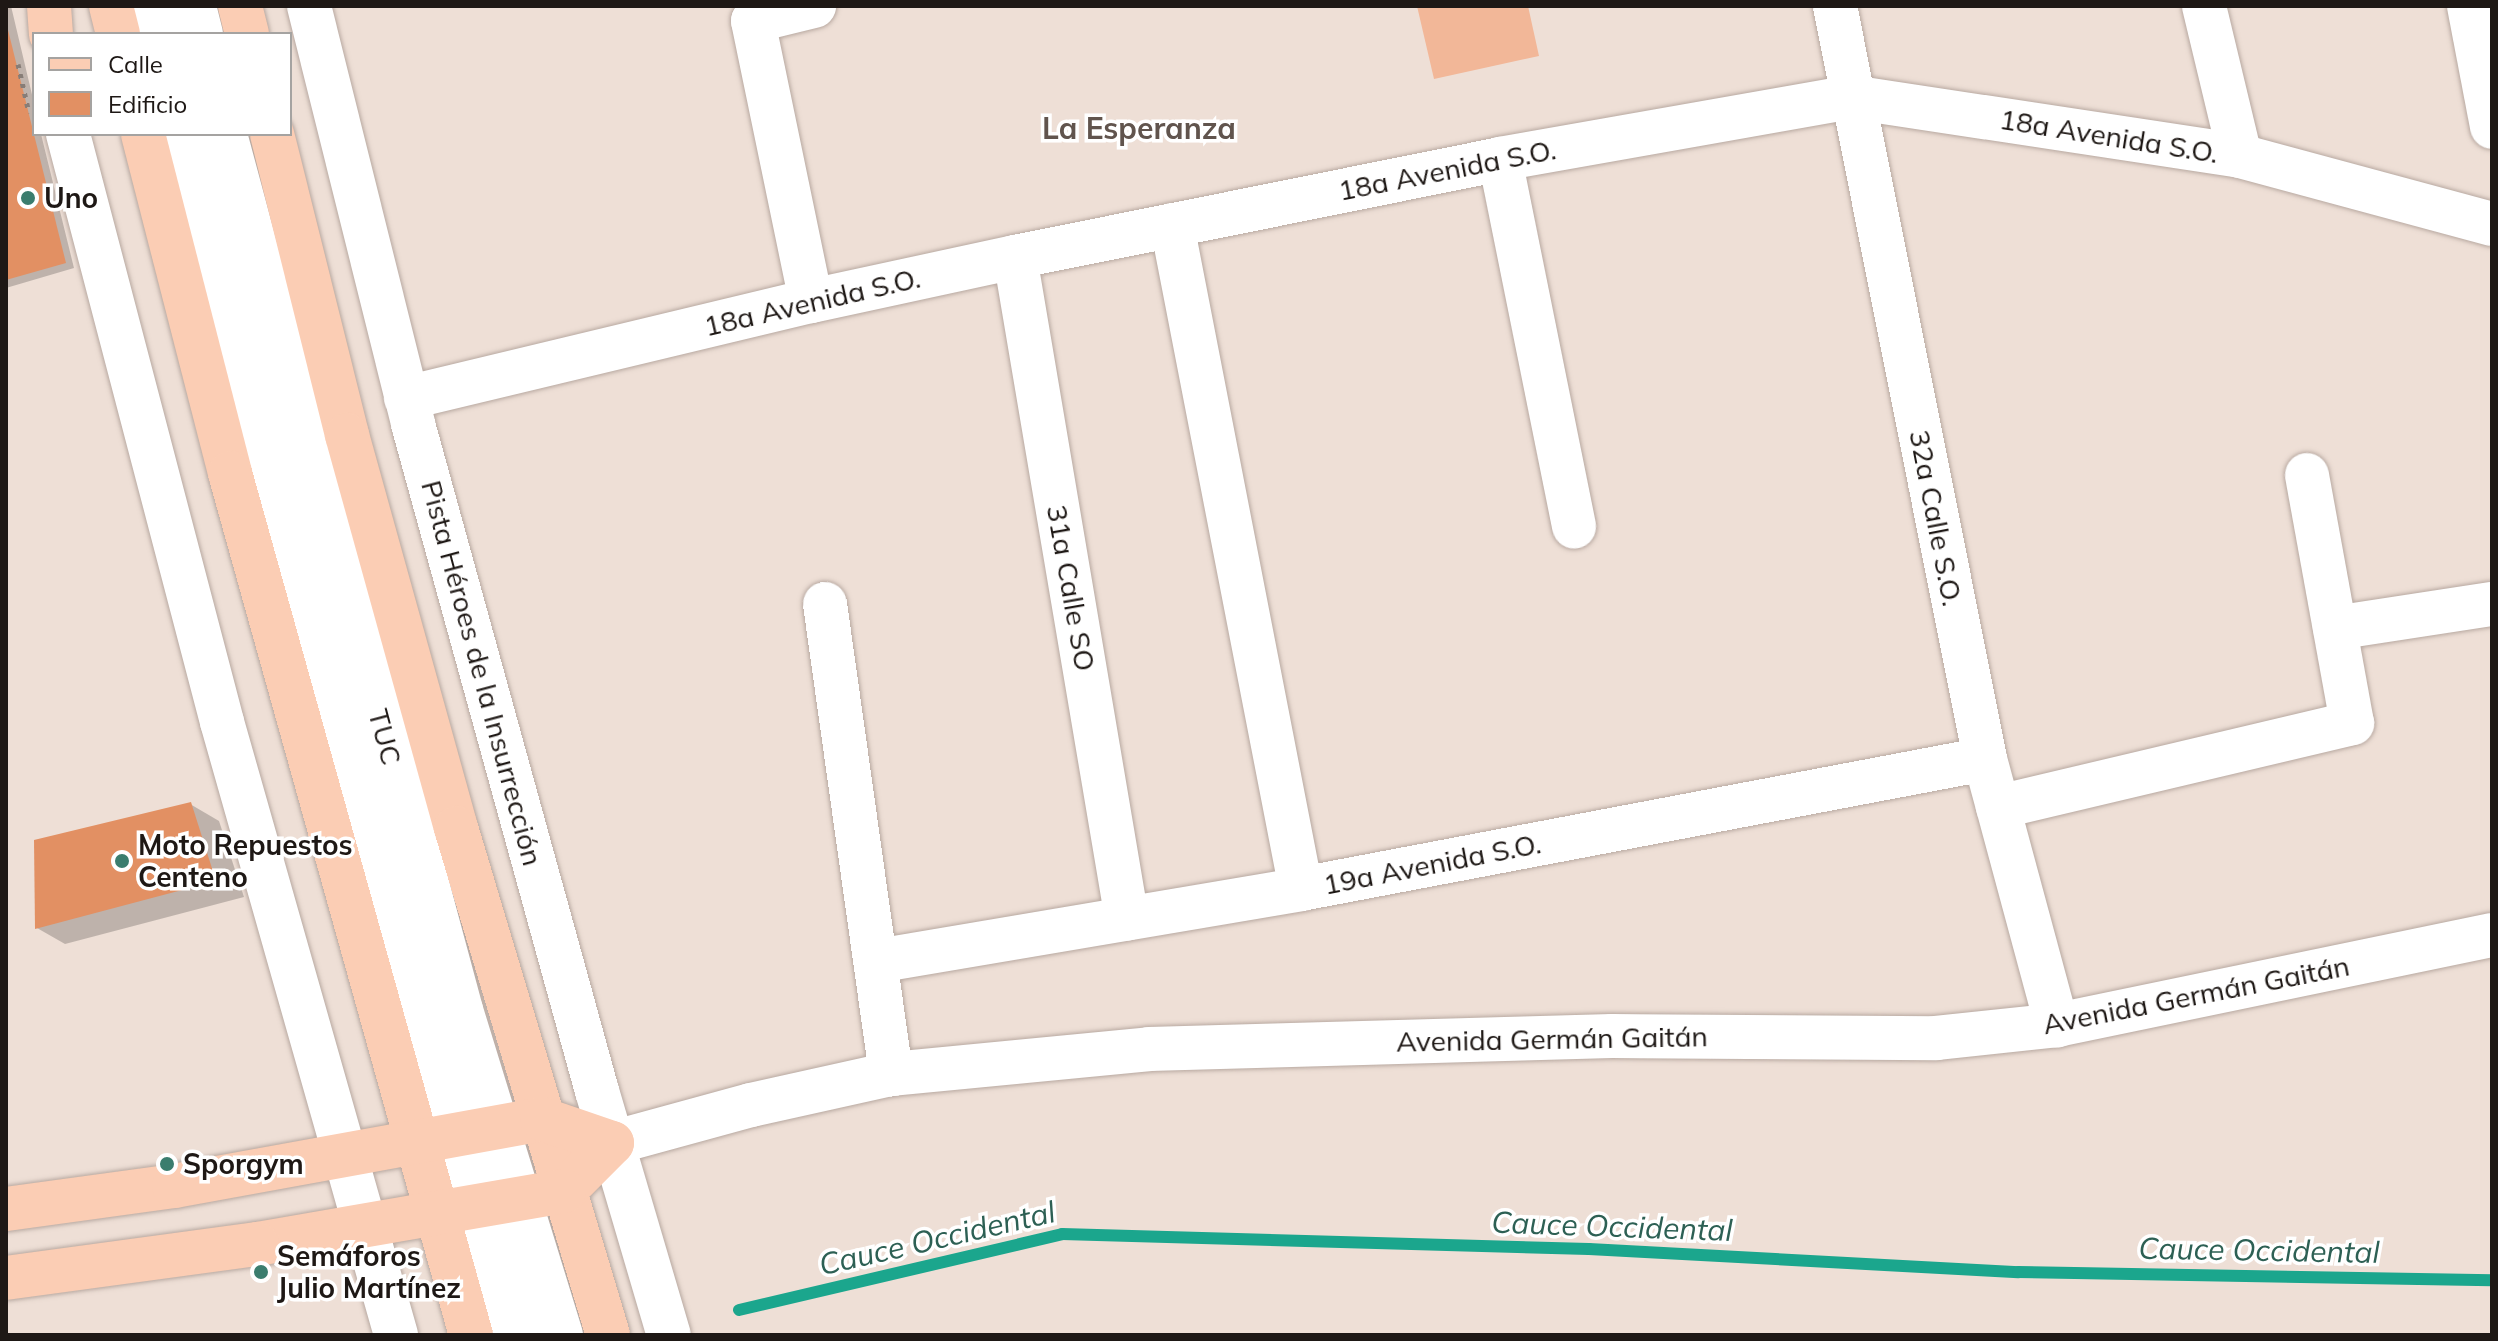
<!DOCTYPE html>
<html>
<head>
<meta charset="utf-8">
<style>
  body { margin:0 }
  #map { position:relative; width:2498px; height:1341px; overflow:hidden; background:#eedfd6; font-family:Mulish,sans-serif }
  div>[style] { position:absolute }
  .green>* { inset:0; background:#f2b798 }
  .shadow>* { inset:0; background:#0003 }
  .stream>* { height:12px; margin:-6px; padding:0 6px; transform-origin:6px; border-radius:6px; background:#1ba68d }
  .building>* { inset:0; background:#e29063 }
  .path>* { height:5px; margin-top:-2.5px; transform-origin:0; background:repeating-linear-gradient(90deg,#877d77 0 4px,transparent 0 10px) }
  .roads { filter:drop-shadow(0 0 2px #b8a9a1) drop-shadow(0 0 2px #b8a9a1) }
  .minor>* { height:44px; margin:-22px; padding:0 22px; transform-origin:22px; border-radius:22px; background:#fff }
  .major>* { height:44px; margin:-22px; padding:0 22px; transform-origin:22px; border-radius:22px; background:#fbcdb4 }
  .dots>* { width:22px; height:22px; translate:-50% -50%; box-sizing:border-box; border:4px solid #fff; border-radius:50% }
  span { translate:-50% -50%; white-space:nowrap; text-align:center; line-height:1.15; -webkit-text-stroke:7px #fff; paint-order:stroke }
  .street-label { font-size:28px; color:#1e1815 }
  .poi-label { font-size:28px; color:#1e1815; font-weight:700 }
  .left { translate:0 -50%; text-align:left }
  .neighbourhood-label { font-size:30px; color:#61544d; font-weight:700 }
  .water-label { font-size:30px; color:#2d6054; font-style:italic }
  .frame { position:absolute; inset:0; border:8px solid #1e1815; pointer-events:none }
  .legend { position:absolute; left:32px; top:32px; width:260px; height:104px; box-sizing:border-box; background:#fff; border:2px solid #a5a3a1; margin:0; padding:10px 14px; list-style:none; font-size:24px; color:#1e1815 }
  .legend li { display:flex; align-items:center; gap:16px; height:40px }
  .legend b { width:40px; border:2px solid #a5a3a1 }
</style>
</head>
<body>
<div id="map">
  <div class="green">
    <div style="clip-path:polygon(1417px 6px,1528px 6px,1539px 56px,1434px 79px)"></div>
  </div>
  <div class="shadow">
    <div style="clip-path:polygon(6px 6px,11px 6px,34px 103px,34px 134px,41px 134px,74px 268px,6px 288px)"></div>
    <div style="clip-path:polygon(190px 804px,219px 821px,244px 897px,65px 944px,37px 928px)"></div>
  </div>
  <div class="stream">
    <div style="left:739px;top:1310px;width:332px;rotate:-13.2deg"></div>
    <div style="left:1062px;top:1234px;width:527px;rotate:1.63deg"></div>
    <div style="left:1589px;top:1249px;width:430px;rotate:3.1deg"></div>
    <div style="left:2018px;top:1272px;width:474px;rotate:1deg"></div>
  </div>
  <div class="building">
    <div style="clip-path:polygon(6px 22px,66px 263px,6px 280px)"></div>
    <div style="clip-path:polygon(191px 802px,216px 881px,35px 929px,34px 840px)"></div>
  </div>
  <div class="path">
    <div style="left:18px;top:64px;width:50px;rotate:77.3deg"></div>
  </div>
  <div class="roads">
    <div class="minor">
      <div style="left:152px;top:6px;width:29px;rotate:76deg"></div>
      <div style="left:194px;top:6px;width:29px;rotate:76deg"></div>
      <div style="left:309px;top:6px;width:431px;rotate:76deg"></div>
      <div style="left:413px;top:424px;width:692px;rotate:74.58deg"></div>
      <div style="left:597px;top:1091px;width:254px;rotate:73.6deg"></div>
      <div style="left:1835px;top:6px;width:768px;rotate:78.73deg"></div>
      <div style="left:1985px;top:759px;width:276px;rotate:74.9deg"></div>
      <div style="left:2204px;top:6px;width:154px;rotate:76.5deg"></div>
      <div style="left:2469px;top:6px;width:123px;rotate:79.2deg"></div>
      <div style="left:68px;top:134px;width:608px;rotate:75.32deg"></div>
      <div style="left:222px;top:722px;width:637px;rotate:74.15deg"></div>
      <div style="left:184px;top:134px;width:412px;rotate:75.1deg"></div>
      <div style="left:290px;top:532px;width:625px;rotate:74.61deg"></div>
      <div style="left:456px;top:1135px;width:209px;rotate:73.3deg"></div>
      <div style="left:225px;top:134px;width:907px;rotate:74.92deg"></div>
      <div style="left:461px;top:1010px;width:340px;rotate:72.9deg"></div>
      <div style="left:1500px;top:159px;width:375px;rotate:78.6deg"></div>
      <div style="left:1172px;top:225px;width:676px;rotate:79.01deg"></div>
      <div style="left:1015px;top:257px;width:671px;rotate:80.4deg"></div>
      <div style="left:811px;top:301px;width:286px;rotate:-101.7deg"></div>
      <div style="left:753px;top:21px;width:63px;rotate:-13.8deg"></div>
      <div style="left:406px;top:398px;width:416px;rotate:-13.5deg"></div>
      <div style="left:811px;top:301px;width:209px;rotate:-12.2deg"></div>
      <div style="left:1015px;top:257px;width:495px;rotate:-11.4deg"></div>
      <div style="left:1500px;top:159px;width:356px;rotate:-10deg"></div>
      <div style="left:1851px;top:97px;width:393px;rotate:8.6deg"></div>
      <div style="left:2240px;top:156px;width:261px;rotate:15.1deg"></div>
      <div style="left:825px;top:604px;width:475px;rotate:82deg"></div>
      <div style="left:2335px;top:628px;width:159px;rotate:-8.7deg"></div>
      <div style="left:1998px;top:807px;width:364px;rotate:-13.3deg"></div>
      <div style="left:2352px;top:723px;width:252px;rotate:-100.3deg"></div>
      <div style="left:877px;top:961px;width:430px;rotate:-9.6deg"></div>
      <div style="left:1301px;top:889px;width:696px;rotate:-10.76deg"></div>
      <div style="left:612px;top:1143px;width:144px;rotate:-15.3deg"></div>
      <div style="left:751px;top:1105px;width:143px;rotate:-12.5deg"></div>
      <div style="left:891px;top:1074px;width:259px;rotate:-5.5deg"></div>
      <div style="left:1149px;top:1049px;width:463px;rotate:-1.6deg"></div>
      <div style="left:1612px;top:1036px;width:324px;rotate:0.4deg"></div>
      <div style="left:1936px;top:1038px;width:122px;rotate:-6.1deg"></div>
      <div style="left:2057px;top:1025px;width:444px;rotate:-11.7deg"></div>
    </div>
    <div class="major">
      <div style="left:49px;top:6px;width:28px;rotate:86deg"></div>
      <div style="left:111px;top:6px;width:29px;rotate:76deg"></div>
      <div style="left:240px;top:6px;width:29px;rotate:76deg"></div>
      <div style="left:143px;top:134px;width:350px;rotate:75.6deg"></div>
      <div style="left:230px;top:473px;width:895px;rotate:74.38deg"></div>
      <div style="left:272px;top:134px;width:310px;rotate:76deg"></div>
      <div style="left:347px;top:435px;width:408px;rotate:74.5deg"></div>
      <div style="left:456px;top:828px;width:529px;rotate:73.31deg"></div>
      <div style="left:6px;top:1209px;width:170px;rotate:-7.8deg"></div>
      <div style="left:174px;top:1186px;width:374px;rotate:-10.3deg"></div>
      <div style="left:542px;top:1119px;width:74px;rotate:18.9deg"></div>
      <div style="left:612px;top:1143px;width:68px;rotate:135deg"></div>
      <div style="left:564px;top:1191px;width:312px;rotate:170.2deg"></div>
      <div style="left:257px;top:1244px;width:253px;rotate:172.3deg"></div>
    </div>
  </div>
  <div class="dots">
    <div style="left:28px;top:198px;background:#3b7d6e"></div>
    <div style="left:122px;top:861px;background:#3b7d6e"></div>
    <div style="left:167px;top:1164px;background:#3b7d6e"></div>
    <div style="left:261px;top:1272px;background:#3b7d6e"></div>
  </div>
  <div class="street-label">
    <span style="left:2109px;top:136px;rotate:9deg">18a Avenida S.O.</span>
    <span style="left:1447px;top:170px;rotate:-11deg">18a Avenida S.O.</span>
    <span style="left:812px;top:302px;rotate:-13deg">18a Avenida S.O.</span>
    <span style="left:1936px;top:518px;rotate:79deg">32a Calle S.O.</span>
    <span style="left:1071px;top:588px;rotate:80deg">31a Calle SO</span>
    <span style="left:482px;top:673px;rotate:75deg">Pista Héroes de la Insurrección</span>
    <span style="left:385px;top:737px;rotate:75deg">TUC</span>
    <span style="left:1432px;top:864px;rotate:-11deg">19a Avenida S.O.</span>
    <span style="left:2196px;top:995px;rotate:-11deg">Avenida Germán Gaitán</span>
    <span style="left:1552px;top:1039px;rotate:-1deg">Avenida Germán Gaitán</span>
  </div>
  <div class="poi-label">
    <span class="left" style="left:44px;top:198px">Uno</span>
    <span class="left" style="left:138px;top:861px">Moto Repuestos<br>Centeno</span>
    <span class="left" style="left:183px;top:1164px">Sporgym</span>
    <span class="left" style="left:277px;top:1272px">Semáforos<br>Julio Martínez</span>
  </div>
  <div class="neighbourhood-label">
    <span style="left:1139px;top:128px">La Esperanza</span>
  </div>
  <div class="water-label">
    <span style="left:1612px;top:1226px;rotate:2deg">Cauce Occidental</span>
    <span style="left:937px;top:1238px;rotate:-13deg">Cauce Occidental</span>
    <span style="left:2259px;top:1250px;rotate:1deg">Cauce Occidental</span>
  </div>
  <div class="frame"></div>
  <ul class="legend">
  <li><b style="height:10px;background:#fbcdb4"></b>Calle</li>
  <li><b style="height:22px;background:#e29063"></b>Edificio</li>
  </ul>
</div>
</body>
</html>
